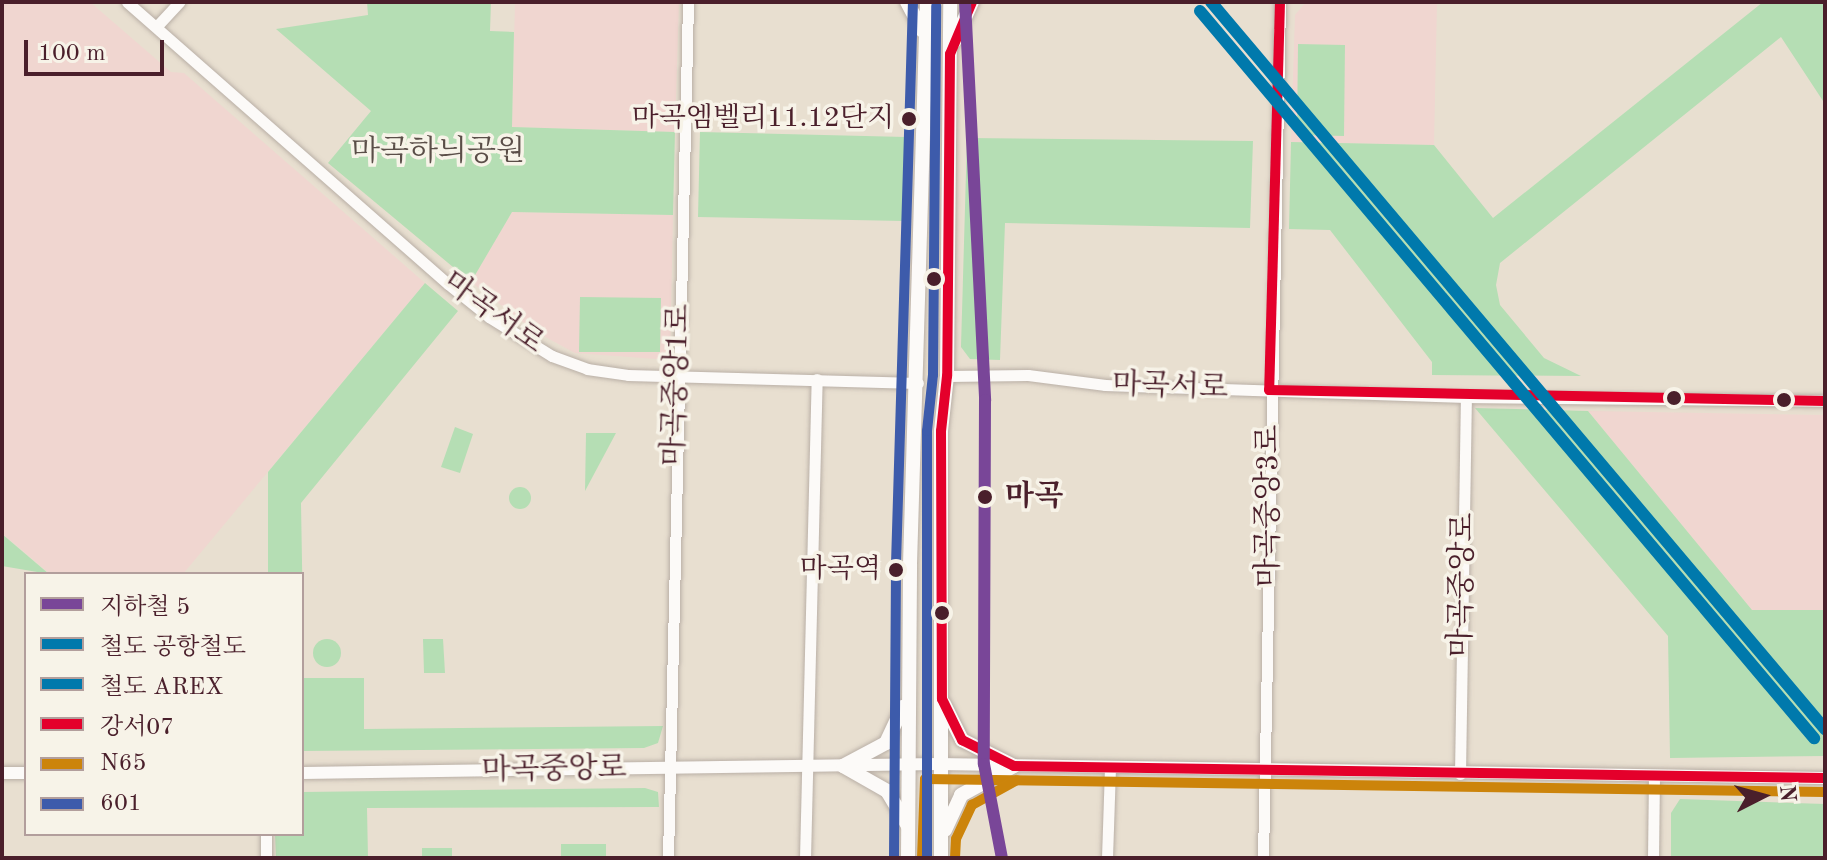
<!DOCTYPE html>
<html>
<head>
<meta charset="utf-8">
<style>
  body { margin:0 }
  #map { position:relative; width:1827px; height:860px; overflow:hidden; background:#e8dfd0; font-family:"Old Standard TT","Noto Serif KR",serif }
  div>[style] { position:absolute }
  .built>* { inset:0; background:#f0d6d0 }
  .green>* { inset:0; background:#b5deb4 }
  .round { border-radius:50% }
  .roads { filter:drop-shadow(0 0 2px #b9afa6) drop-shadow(0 0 2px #b9afa6) }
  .tertiary>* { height:11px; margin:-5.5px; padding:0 5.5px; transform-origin:5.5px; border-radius:5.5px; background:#fcfaf8 }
  .secondary>* { height:12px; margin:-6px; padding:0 6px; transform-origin:6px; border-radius:6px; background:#fcfaf8 }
  .primary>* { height:14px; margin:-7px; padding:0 7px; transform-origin:7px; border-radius:7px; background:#fcfaf8 }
  .bus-1>* { height:10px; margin:-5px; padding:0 5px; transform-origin:5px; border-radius:5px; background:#e4002b }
  .bus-2>* { height:10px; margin:-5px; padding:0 5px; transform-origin:5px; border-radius:5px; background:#cc840b }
  .bus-3>* { height:10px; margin:-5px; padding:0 5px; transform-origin:5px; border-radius:5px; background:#3d5bab }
  .rail-1>* { height:12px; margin:-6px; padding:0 6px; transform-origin:6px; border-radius:6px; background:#0079ac }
  .rail-2>* { height:12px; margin:-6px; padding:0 6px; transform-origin:6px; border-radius:6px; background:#0079ac }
  .metro-1>* { height:12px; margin:-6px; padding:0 6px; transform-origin:6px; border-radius:6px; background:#794698 }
  .dots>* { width:22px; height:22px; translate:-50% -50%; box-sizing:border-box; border:4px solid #f7f3e8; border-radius:50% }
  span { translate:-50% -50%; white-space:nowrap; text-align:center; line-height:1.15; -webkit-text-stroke:7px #f7f3e8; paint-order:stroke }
  .bus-label { font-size:28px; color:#4a1f2b }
  .right { translate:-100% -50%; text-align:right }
  .park-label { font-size:30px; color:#5a4e48 }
  .street-label { font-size:30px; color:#4a1f2b }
  .stop-label { font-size:30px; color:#4a1f2b; font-weight:700 }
  .left { translate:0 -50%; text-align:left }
  .frame { position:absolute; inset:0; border:4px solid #4a1f2b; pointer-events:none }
  .legend { position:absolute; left:24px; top:572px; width:280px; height:264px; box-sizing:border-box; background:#f7f3e8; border:2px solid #b29e9c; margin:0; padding:10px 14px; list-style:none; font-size:24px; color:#4a1f2b }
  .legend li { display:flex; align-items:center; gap:16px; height:40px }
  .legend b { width:40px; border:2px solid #b29e9c }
  .north { position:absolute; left:1723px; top:756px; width:80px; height:80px; -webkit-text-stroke:6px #f7f3e8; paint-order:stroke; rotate:84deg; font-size:22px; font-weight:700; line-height:32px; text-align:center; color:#4a1f2b }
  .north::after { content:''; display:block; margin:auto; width:28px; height:36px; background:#4a1f2b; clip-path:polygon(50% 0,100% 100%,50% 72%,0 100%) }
  .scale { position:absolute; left:24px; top:40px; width:140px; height:36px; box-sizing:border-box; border:4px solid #4a1f2b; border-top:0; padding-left:10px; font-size:24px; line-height:28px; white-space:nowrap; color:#4a1f2b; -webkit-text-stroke:6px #f7f3e8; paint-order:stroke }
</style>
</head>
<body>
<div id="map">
  <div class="built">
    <div style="clip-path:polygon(2px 2px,90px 2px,171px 72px,184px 73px,425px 283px,183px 574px,50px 574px,2px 533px)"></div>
    <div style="clip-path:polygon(515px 2px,679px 2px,675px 132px,512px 127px)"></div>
    <div style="clip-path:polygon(1306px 2px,1437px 2px,1434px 145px,1291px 142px,1295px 15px)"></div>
    <div style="clip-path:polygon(512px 212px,673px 215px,670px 360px,575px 353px,536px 332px,471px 282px)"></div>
    <div style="clip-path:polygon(1588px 411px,1825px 415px,1825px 610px,1752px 610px)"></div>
  </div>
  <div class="green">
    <div style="clip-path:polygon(367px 2px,491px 2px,490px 31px,514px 32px,512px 127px,675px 132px,673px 215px,512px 212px,471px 282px,328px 163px,371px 111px,276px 29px,368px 15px)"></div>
    <div style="clip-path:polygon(1763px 2px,1825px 2px,1825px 104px,1781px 37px,1500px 263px,1496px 285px,1500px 305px,1544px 358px,1581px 376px,1432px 375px,1432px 362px,1330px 230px,1289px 229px,1291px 142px,1434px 145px,1493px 218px)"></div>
    <div style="clip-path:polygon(1298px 44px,1345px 45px,1344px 136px,1297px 135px)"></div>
    <div style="clip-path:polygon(700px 132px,906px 137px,904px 221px,698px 217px)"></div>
    <div style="clip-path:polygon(967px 138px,1253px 141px,1250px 228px,1005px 223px,1000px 360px,970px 359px,961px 347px)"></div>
    <div style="clip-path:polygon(425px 283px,458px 311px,301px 503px,304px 678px,364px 678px,364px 729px,663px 726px,658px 743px,644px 748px,302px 751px,302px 574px,268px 574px,268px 472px)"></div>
    <div style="clip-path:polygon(580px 297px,661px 298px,660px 352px,579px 352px)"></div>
    <div style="clip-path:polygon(1475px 408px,1588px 411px,1752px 610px,1825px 610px,1825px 756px,1670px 758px,1668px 636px)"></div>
    <div style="clip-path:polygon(455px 427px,473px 434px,460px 473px,441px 467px)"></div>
    <div style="clip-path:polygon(586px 433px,616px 433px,585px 491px)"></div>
    <div class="round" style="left:509px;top:487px;width:22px;height:22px"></div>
    <div style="clip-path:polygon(2px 534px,49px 574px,2px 566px)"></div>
    <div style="clip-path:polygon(423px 639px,443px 639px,445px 673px,424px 673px)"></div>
    <div class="round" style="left:313px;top:639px;width:28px;height:28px"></div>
    <div style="clip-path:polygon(645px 788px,658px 792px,659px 807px,367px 808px,368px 858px,276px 858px,275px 834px,302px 834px,302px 792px)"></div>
    <div style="clip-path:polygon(1680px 799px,1825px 804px,1825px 858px,1671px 858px,1671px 813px)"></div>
    <div style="clip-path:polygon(561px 844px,606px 844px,606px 858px,561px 858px)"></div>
    <div style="clip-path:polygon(422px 848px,452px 848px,452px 858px,422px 858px)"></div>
  </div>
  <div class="roads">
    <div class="tertiary">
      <div style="left:127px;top:2px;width:427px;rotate:41.3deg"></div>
      <div style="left:448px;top:284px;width:53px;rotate:38.8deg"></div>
      <div style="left:489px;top:317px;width:74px;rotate:31.8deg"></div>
      <div style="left:552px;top:356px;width:37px;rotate:20deg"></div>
      <div style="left:587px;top:369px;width:41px;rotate:8.3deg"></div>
      <div style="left:628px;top:375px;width:290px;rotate:1.6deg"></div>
      <div style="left:157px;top:26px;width:33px;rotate:-47deg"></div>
      <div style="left:947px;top:376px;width:81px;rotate:-0.7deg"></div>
      <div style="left:1028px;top:375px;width:78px;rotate:7.4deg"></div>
      <div style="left:1105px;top:385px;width:361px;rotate:1.9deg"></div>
      <div style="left:1466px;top:397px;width:359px;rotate:0.6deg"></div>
      <div style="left:1460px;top:774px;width:377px;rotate:-89.1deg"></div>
      <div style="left:266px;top:834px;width:24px;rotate:90deg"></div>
      <div style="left:668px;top:858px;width:856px;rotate:-88.66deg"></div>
      <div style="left:805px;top:858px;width:479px;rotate:-88.6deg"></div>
      <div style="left:1107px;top:858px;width:90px;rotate:-88.1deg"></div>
      <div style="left:1263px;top:858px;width:856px;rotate:-88.86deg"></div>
      <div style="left:1653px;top:858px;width:81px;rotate:-89.3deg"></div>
    </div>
    <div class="secondary">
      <div style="left:2px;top:773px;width:24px"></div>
      <div style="left:302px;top:773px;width:636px;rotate:-0.81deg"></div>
      <div style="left:938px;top:764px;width:887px;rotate:0.9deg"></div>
    </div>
    <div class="primary">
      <div style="left:907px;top:2px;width:32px;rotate:62deg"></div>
      <div style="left:954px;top:42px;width:44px;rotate:-65.8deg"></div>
      <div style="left:944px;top:704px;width:40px;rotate:63.4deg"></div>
      <div style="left:962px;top:740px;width:58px;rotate:26.6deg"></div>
      <div style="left:843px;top:766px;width:49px;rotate:-28.1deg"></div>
      <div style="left:886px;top:743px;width:40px;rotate:-65deg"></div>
      <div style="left:843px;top:766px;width:51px;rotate:29.6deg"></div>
      <div style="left:887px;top:791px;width:41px;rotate:59deg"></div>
      <div style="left:945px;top:830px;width:38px;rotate:-65deg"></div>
      <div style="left:961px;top:795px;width:60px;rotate:-28.7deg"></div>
      <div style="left:908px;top:858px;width:294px;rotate:-89.6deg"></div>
      <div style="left:910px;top:564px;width:562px;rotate:-88.27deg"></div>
      <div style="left:941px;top:858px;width:427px;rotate:-90deg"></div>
      <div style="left:941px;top:431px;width:55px;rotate:-83.8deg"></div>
      <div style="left:947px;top:376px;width:374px;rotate:-89.5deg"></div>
    </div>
  </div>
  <div class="bus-1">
    <div style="left:972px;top:2px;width:56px;rotate:112.9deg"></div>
    <div style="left:950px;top:54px;width:322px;rotate:90.5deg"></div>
    <div style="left:947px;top:376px;width:55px;rotate:96.2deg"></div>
    <div style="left:941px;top:431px;width:268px;rotate:89.8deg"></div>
    <div style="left:942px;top:699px;width:46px;rotate:64deg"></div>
    <div style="left:962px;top:740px;width:58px;rotate:26.6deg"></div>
    <div style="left:1014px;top:766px;width:811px;rotate:0.85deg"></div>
    <div style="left:1280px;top:2px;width:388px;rotate:91.6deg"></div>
    <div style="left:1269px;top:390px;width:556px;rotate:1.13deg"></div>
  </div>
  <div class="bus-2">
    <div style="left:922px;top:858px;width:79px;rotate:-87.8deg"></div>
    <div style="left:925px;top:779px;width:900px;rotate:0.83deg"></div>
    <div style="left:955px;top:858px;width:19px;rotate:-87deg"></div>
    <div style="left:956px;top:839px;width:38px;rotate:-65deg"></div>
    <div style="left:972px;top:805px;width:51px;rotate:-29.1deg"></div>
  </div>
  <div class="bus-3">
    <div style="left:894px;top:858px;width:294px;rotate:-89.6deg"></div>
    <div style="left:896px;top:564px;width:562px;rotate:-88.27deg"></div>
    <div style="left:927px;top:858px;width:427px;rotate:-90deg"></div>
    <div style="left:927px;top:431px;width:56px;rotate:-83.9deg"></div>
    <div style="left:933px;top:375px;width:369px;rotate:-89.5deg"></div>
  </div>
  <div class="rail-1">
    <div style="left:1211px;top:2px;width:952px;rotate:49.82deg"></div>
  </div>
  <div class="rail-2">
    <div style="left:1200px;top:11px;width:952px;rotate:49.82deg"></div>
  </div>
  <div class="metro-1">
    <div style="left:965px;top:2px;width:399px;rotate:87.1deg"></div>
    <div style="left:985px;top:400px;width:364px;rotate:90.2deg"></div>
    <div style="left:984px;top:764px;width:96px;rotate:79.2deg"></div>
  </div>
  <div class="dots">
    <div style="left:909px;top:119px;background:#4a1f2b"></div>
    <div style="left:934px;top:279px;background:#4a1f2b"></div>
    <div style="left:1674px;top:398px;background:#4a1f2b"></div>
    <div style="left:1784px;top:400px;background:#4a1f2b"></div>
    <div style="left:985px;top:497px;background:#4a1f2b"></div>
    <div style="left:896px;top:570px;background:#4a1f2b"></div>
    <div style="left:942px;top:613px;background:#4a1f2b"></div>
  </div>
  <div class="bus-label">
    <span class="right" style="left:894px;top:119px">마곡엠벨리11.12단지</span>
    <span class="right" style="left:881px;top:570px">마곡역</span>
  </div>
  <div class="park-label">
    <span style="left:438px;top:152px">마곡하늬공원</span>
  </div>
  <div class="street-label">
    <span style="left:493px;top:313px;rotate:36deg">마곡서로</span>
    <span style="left:677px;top:385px;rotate:-88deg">마곡중앙1로</span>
    <span style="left:1170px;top:387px;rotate:2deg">마곡서로</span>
    <span style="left:1269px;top:506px;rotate:-90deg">마곡중앙3로</span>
    <span style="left:1463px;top:585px;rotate:-89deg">마곡중앙로</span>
    <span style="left:554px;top:770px;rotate:-1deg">마곡중앙로</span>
  </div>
  <div class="stop-label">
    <span class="left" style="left:1005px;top:497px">마곡</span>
  </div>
  <div class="frame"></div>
  <ul class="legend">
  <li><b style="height:10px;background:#794698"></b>지하철 5</li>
  <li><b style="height:10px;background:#0079ac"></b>철도 공항철도</li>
  <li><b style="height:10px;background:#0079ac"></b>철도 AREX</li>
  <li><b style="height:10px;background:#e4002b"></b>강서07</li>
  <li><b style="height:10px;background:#cc840b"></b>N65</li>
  <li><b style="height:10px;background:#3d5bab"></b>601</li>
  </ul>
  <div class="north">N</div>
  <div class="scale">100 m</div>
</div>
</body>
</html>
